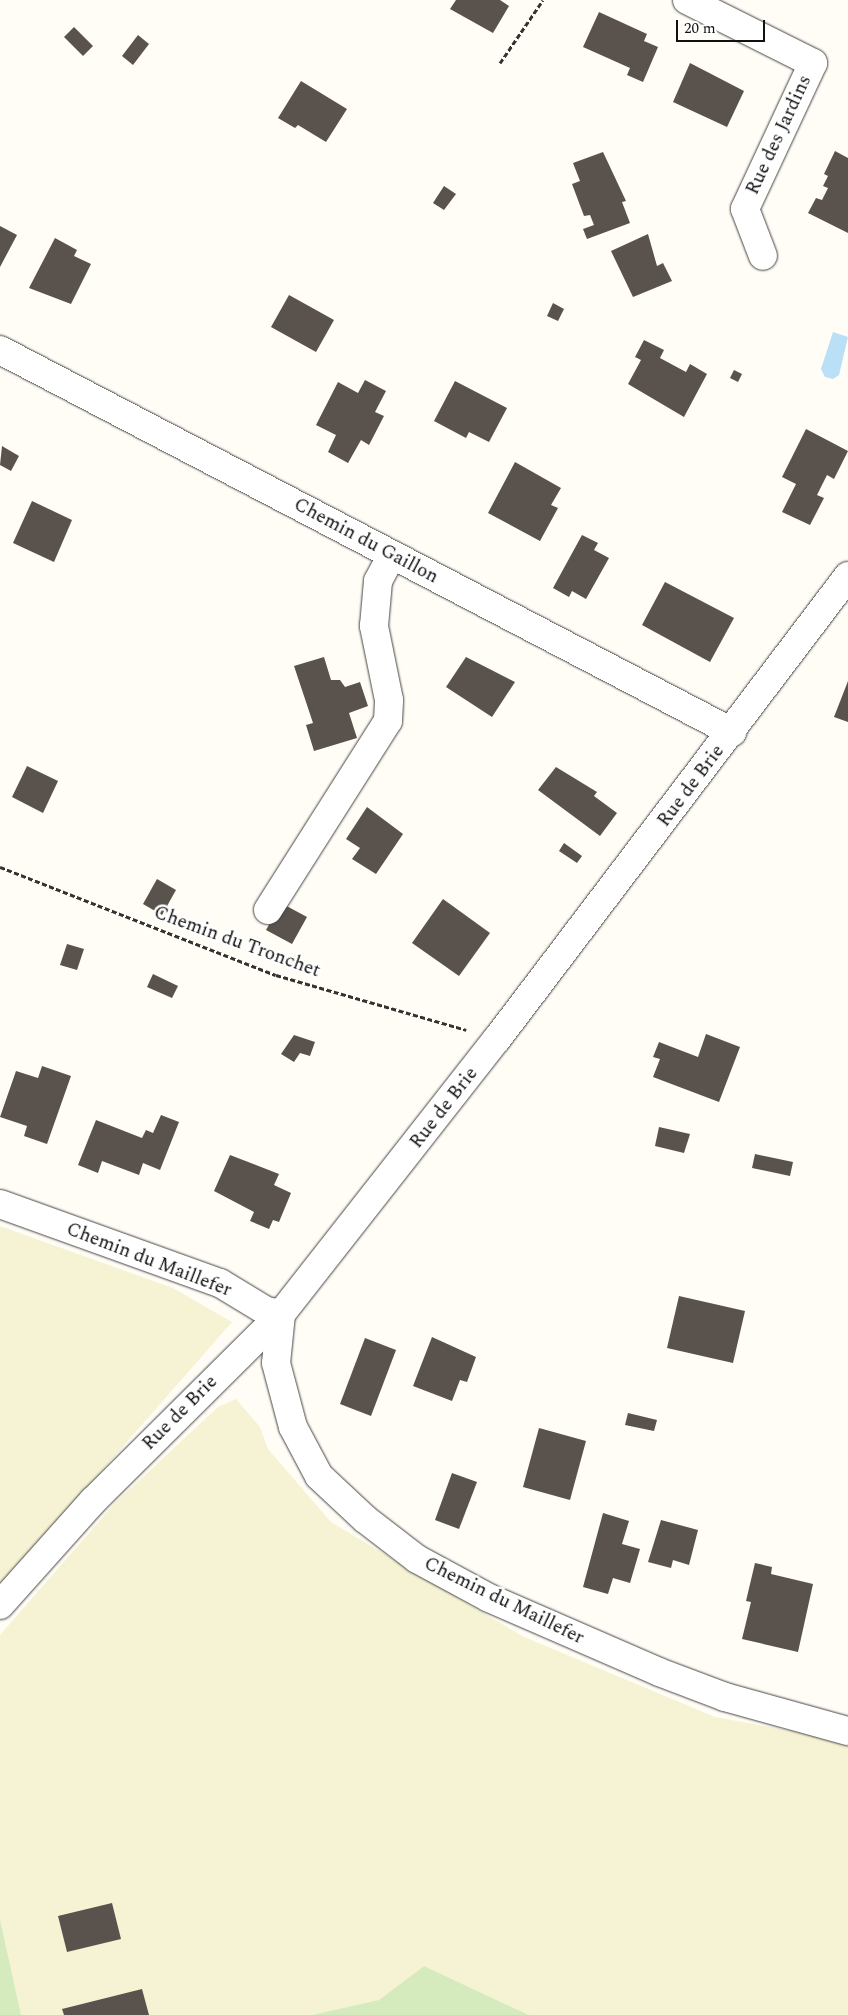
<!DOCTYPE html>
<html>
<head>
<meta charset="utf-8">
<style>
  body { margin:0 }
  #map { position:relative; width:848px; height:2015px; overflow:hidden; background:#fffdf5; font-family:Spectral,serif }
  div>[style] { position:absolute }
  .farmland>* { inset:0; background:#f6f3d4 }
  .green>* { inset:0; background:#d5ebbd }
  .water>* { inset:0; background:#b9e0f7 }
  .building>* { inset:0; background:#5a524d }
  .path>* { height:3px; margin-top:-1.5px; transform-origin:0; background:repeating-linear-gradient(90deg,#333 0 5px,transparent 0 7.5px) }
  .roads { filter:drop-shadow(0 0 1px #444) drop-shadow(0 0 1px #444) }
  .minor>* { height:28px; margin:-14px; padding:0 14px; transform-origin:14px; border-radius:14px; background:#fff }
  span { translate:-50% -50%; white-space:nowrap; text-align:center; line-height:1.15; -webkit-text-stroke:5px #fff; paint-order:stroke }
  .street-label { font-size:19px; color:#111 }
  .scale { position:absolute; left:676px; top:20px; width:89px; height:22px; box-sizing:border-box; border:2px solid #111; border-top:0; padding-left:6px; font-size:15px; line-height:18px; white-space:nowrap; color:#111; -webkit-text-stroke:4px #fff; paint-order:stroke }
</style>
</head>
<body>
<div id="map">
  <div class="farmland">
    <div style="clip-path:polygon(0 1226px,173px 1288px,232px 1322px,0 1587px)"></div>
    <div style="clip-path:polygon(236px 1399px,260px 1427px,268px 1449px,331px 1522px,522px 1636px,715px 1717px,848px 1741px,848px 2015px,529px 2015px,424px 1966px,380px 2000px,312px 2015px,21px 2015px,0 1919px,0 1635px,115px 1503px,218px 1407px)"></div>
  </div>
  <div class="green">
    <div style="clip-path:polygon(0 1919px,21px 2015px,0 2015px)"></div>
    <div style="clip-path:polygon(424px 1966px,529px 2015px,312px 2015px,379px 2000px)"></div>
  </div>
  <div class="water">
    <div style="clip-path:polygon(833px 332px,848px 337px,839px 375px,833px 379px,825px 377px,821px 369px)"></div>
  </div>
  <div class="building">
    <div style="clip-path:polygon(456px 0,500px 0,509px 6px,493px 33px,450px 9px)"></div>
    <div style="clip-path:polygon(599px 12px,647px 34px,644px 41px,658px 47px,643px 82px,627px 75px,630px 68px,583px 47px)"></div>
    <div style="clip-path:polygon(74px 27px,93px 46px,83px 56px,64px 37px)"></div>
    <div style="clip-path:polygon(138px 35px,149px 44px,133px 65px,122px 56px)"></div>
    <div style="clip-path:polygon(690px 63px,744px 91px,727px 127px,673px 102px)"></div>
    <div style="clip-path:polygon(301px 81px,347px 109px,326px 142px,298px 125px,295px 128px,278px 118px)"></div>
    <div style="clip-path:polygon(835px 151px,848px 158px,848px 233px,808px 213px,816px 198px,822px 200px,828px 188px,823px 186px,828px 176px,824px 174px)"></div>
    <div style="clip-path:polygon(603px 152px,626px 201px,622px 202px,630px 223px,587px 239px,583px 229px,594px 225px,590px 215px,584px 216px,572px 184px,580px 181px,573px 163px)"></div>
    <div style="clip-path:polygon(444px 186px,456px 194px,444px 210px,433px 203px)"></div>
    <div style="clip-path:polygon(0 226px,17px 235px,0 267px)"></div>
    <div style="clip-path:polygon(648px 234px,657px 266px,663px 263px,672px 281px,633px 297px,611px 251px)"></div>
    <div style="clip-path:polygon(55px 238px,77px 250px,74px 256px,91px 264px,71px 304px,29px 288px)"></div>
    <div style="clip-path:polygon(289px 295px,334px 320px,316px 352px,271px 327px)"></div>
    <div style="clip-path:polygon(553px 303px,564px 309px,558px 321px,547px 316px)"></div>
    <div style="clip-path:polygon(644px 340px,664px 350px,660px 358px,686px 372px,690px 364px,707px 374px,684px 417px,628px 384px,641px 360px,635px 357px)"></div>
    <div style="clip-path:polygon(734px 370px,742px 374px,738px 382px,730px 378px)"></div>
    <div style="clip-path:polygon(365px 380px,386px 391px,375px 412px,384px 416px,369px 445px,361px 440px,348px 463px,328px 452px,336px 435px,316px 425px,338px 382px,358px 393px)"></div>
    <div style="clip-path:polygon(455px 381px,507px 408px,489px 442px,469px 432px,466px 438px,434px 421px)"></div>
    <div style="clip-path:polygon(806px 429px,848px 451px,834px 479px,827px 475px,817px 495px,824px 498px,810px 525px,782px 512px,796px 484px,782px 477px)"></div>
    <div style="clip-path:polygon(2px 446px,19px 456px,11px 471px,0 465px)"></div>
    <div style="clip-path:polygon(515px 462px,561px 488px,551px 505px,558px 508px,540px 541px,488px 513px)"></div>
    <div style="clip-path:polygon(32px 501px,72px 520px,54px 562px,13px 543px)"></div>
    <div style="clip-path:polygon(582px 535px,598px 543px,594px 550px,609px 558px,586px 599px,572px 591px,569px 597px,553px 588px)"></div>
    <div style="clip-path:polygon(665px 582px,734px 618px,710px 662px,642px 625px)"></div>
    <div style="clip-path:polygon(324px 657px,331px 680px,340px 680px,345px 687px,360px 682px,368px 706px,349px 713px,357px 738px,314px 751px,306px 725px,313px 723px,294px 666px)"></div>
    <div style="clip-path:polygon(466px 657px,515px 682px,492px 717px,446px 687px)"></div>
    <div style="clip-path:polygon(848px 681px,848px 722px,834px 717px)"></div>
    <div style="clip-path:polygon(27px 766px,58px 781px,43px 813px,12px 797px)"></div>
    <div style="clip-path:polygon(556px 767px,597px 792px,594px 796px,617px 813px,600px 836px,538px 790px)"></div>
    <div style="clip-path:polygon(367px 807px,403px 834px,376px 874px,352px 859px,360px 848px,346px 839px)"></div>
    <div style="clip-path:polygon(564px 843px,582px 856px,577px 863px,559px 851px)"></div>
    <div style="clip-path:polygon(157px 879px,176px 890px,162px 915px,143px 904px)"></div>
    <div style="clip-path:polygon(443px 899px,490px 933px,459px 976px,412px 943px)"></div>
    <div style="clip-path:polygon(281px 903px,307px 917px,292px 944px,266px 930px)"></div>
    <div style="clip-path:polygon(67px 944px,84px 949px,77px 970px,60px 965px)"></div>
    <div style="clip-path:polygon(153px 974px,178px 986px,172px 998px,147px 987px)"></div>
    <div style="clip-path:polygon(706px 1034px,740px 1047px,719px 1102px,653px 1077px,660px 1059px,653px 1057px,659px 1042px,698px 1057px)"></div>
    <div style="clip-path:polygon(294px 1035px,315px 1042px,310px 1056px,300px 1053px,294px 1062px,281px 1054px)"></div>
    <div style="clip-path:polygon(42px 1066px,71px 1076px,47px 1144px,24px 1136px,27px 1126px,0 1117px,16px 1071px,38px 1078px)"></div>
    <div style="clip-path:polygon(161px 1115px,179px 1122px,160px 1170px,143px 1163px,139px 1175px,102px 1161px,98px 1173px,78px 1165px,96px 1120px,142px 1138px,146px 1130px,153px 1133px)"></div>
    <div style="clip-path:polygon(659px 1127px,690px 1134px,684px 1153px,655px 1146px)"></div>
    <div style="clip-path:polygon(755px 1154px,793px 1162px,790px 1176px,752px 1168px)"></div>
    <div style="clip-path:polygon(230px 1155px,279px 1174px,274px 1185px,291px 1193px,279px 1222px,273px 1220px,269px 1229px,250px 1221px,254px 1212px,214px 1191px)"></div>
    <div style="clip-path:polygon(679px 1296px,745px 1311px,733px 1363px,667px 1348px)"></div>
    <div style="clip-path:polygon(432px 1337px,476px 1357px,467px 1382px,460px 1380px,452px 1401px,413px 1386px)"></div>
    <div style="clip-path:polygon(365px 1338px,396px 1350px,371px 1416px,340px 1404px)"></div>
    <div style="clip-path:polygon(628px 1413px,657px 1420px,654px 1431px,625px 1425px)"></div>
    <div style="clip-path:polygon(539px 1428px,586px 1441px,570px 1500px,523px 1487px)"></div>
    <div style="clip-path:polygon(452px 1473px,477px 1482px,459px 1529px,435px 1520px)"></div>
    <div style="clip-path:polygon(603px 1513px,629px 1521px,622px 1544px,640px 1549px,630px 1583px,613px 1578px,608px 1594px,583px 1587px)"></div>
    <div style="clip-path:polygon(661px 1520px,698px 1530px,689px 1565px,673px 1560px,671px 1568px,648px 1562px)"></div>
    <div style="clip-path:polygon(755px 1563px,772px 1567px,771px 1574px,813px 1584px,798px 1652px,742px 1639px,751px 1602px,746px 1601px)"></div>
    <div style="clip-path:polygon(112px 1903px,121px 1939px,67px 1952px,58px 1916px)"></div>
    <div style="clip-path:polygon(142px 1989px,149px 2015px,64px 2015px,62px 2009px)"></div>
  </div>
  <div class="path">
    <div style="left:500px;top:63px;width:76px;rotate:-55.7deg"></div>
    <div style="left:0;top:867px;width:296px;rotate:21.4deg"></div>
    <div style="left:276px;top:975px;width:198px;rotate:16.1deg"></div>
  </div>
  <div class="roads">
    <div class="minor">
      <div style="left:687px;top:0;width:141px;rotate:26.6deg"></div>
      <div style="left:813px;top:63px;width:161px;rotate:115deg"></div>
      <div style="left:745px;top:209px;width:50px;rotate:69deg"></div>
      <div style="left:0;top:350px;width:826px;rotate:27.56deg"></div>
      <div style="left:268px;top:910px;width:224px;rotate:-57.6deg"></div>
      <div style="left:388px;top:721px;width:21px;rotate:-87deg"></div>
      <div style="left:389px;top:700px;width:76px;rotate:-101.5deg"></div>
      <div style="left:374px;top:626px;width:45px;rotate:-84.9deg"></div>
      <div style="left:378px;top:581px;width:30px;rotate:-62deg"></div>
      <div style="left:0;top:1204px;width:234px;rotate:19.8deg"></div>
      <div style="left:220px;top:1283px;width:54px;rotate:31.3deg"></div>
      <div style="left:266px;top:1311px;width:15px;rotate:11deg"></div>
      <div style="left:281px;top:1314px;width:49px;rotate:95.8deg"></div>
      <div style="left:276px;top:1363px;width:66px;rotate:75.1deg"></div>
      <div style="left:293px;top:1427px;width:55px;rotate:62deg"></div>
      <div style="left:319px;top:1476px;width:63px;rotate:43.1deg"></div>
      <div style="left:365px;top:1519px;width:66px;rotate:37.6deg"></div>
      <div style="left:417px;top:1559px;width:82px;rotate:28.4deg"></div>
      <div style="left:489px;top:1598px;width:185px;rotate:23.5deg"></div>
      <div style="left:659px;top:1672px;width:71px;rotate:20.7deg"></div>
      <div style="left:725px;top:1697px;width:128px;rotate:15.5deg"></div>
      <div style="left:0;top:1605px;width:140px;rotate:-48.2deg"></div>
      <div style="left:93px;top:1501px;width:265px;rotate:-44.8deg"></div>
      <div style="left:281px;top:1314px;width:350px;rotate:-51.9deg"></div>
      <div style="left:497px;top:1039px;width:581px;rotate:-52.83deg"></div>
    </div>
  </div>
  <div class="street-label">
    <span style="left:779px;top:135px;rotate:-65deg">Rue des Jardins</span>
    <span style="left:366px;top:541px;rotate:28deg">Chemin du Gaillon</span>
    <span style="left:691px;top:786px;rotate:-53deg">Rue de Brie</span>
    <span style="left:237px;top:942px;rotate:20deg">Chemin du Tronchet</span>
    <span style="left:444px;top:1108px;rotate:-52deg">Rue de Brie</span>
    <span style="left:149px;top:1260px;rotate:21deg">Chemin du Maillefer</span>
    <span style="left:180px;top:1413px;rotate:-45deg">Rue de Brie</span>
    <span style="left:504px;top:1601px;rotate:26deg">Chemin du Maillefer</span>
  </div>
  <div class="scale">20 m</div>
</div>
</body>
</html>
